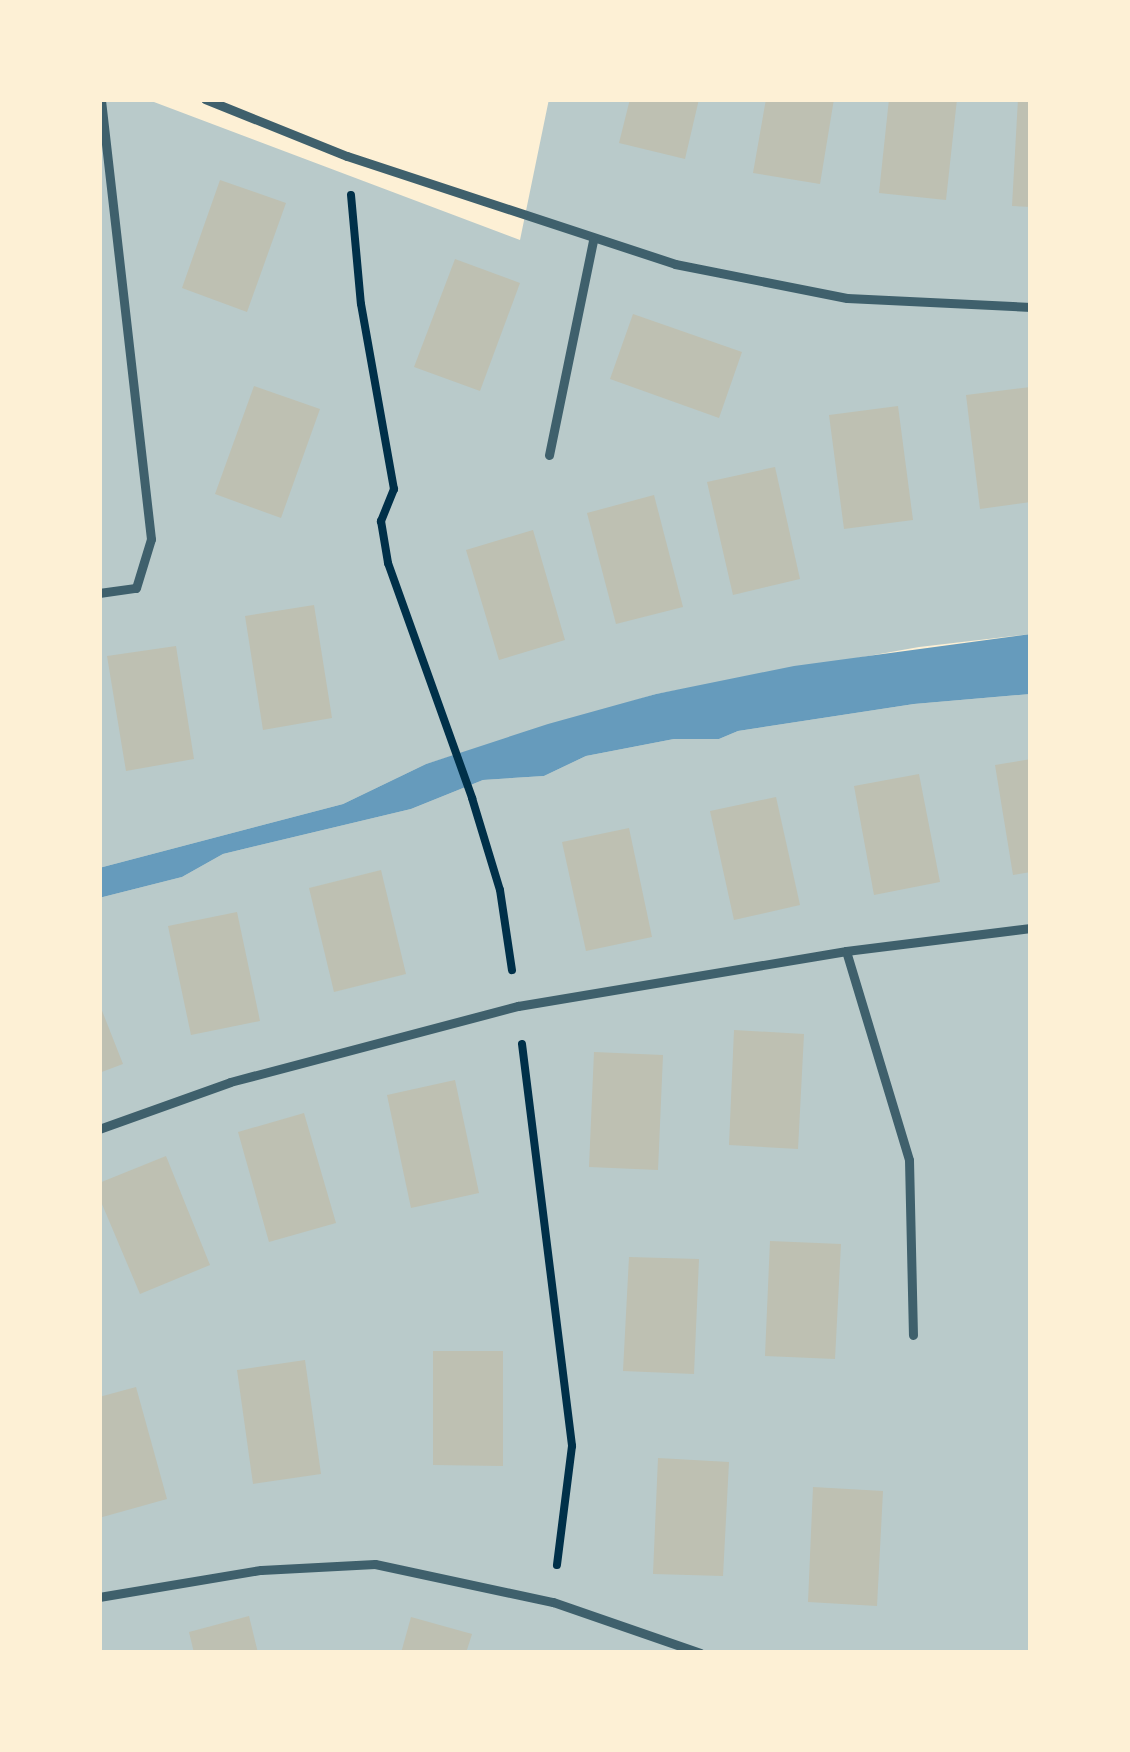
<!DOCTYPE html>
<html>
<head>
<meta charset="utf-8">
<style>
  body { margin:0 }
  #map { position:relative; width:1130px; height:1752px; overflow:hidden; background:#fdf0d5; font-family:"Golos Text",sans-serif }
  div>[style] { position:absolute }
  .green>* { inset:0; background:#b9caca }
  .water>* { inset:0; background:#669bbc }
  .building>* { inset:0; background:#bec0b2 }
  .path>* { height:8px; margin:-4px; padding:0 4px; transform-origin:4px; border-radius:4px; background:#003049 }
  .service>* { height:9px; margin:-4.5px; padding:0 4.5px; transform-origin:4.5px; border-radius:4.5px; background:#3f606c }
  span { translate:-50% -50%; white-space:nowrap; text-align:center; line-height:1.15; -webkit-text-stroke:10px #fdf0d5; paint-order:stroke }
  .frame { position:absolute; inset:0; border:102px solid #fdf0d5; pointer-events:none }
</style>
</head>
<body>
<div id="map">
  <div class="green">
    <div style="clip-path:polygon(99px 99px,146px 99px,520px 240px,549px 99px,1031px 99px,1031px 634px,919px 647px,656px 694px,426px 764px,343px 804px,99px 868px)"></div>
    <div style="clip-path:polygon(1031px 694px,1031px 1653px,99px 1653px,99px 898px,182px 877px,223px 854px,411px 809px,483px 780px,544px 776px,586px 756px,674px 739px,719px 739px,738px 731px,914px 704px)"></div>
  </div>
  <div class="water">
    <div style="clip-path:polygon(1031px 634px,1031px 694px,914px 704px,738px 731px,719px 739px,674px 739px,586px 756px,544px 776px,483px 780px,411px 809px,223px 854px,182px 877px,99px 898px,99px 868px,343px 804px,426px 764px,548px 724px,656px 694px,794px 666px)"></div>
  </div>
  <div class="building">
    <div style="clip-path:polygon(630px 99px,699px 99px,685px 159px,619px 143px)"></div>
    <div style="clip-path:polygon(766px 99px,834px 99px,820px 184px,753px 173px)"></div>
    <div style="clip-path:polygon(889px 99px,957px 99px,946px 200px,879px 193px)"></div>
    <div style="clip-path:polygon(1018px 99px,1031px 99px,1031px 207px,1012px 206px)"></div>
    <div style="clip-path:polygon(220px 180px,286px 203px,247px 312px,182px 288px)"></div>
    <div style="clip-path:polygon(455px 259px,520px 283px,480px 391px,414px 367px)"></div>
    <div style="clip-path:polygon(633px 314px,742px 352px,719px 418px,610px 379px)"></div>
    <div style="clip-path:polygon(254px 386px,320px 409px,281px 518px,215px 494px)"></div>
    <div style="clip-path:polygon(1031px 387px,1031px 502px,980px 509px,966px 395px)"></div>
    <div style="clip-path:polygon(898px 406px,913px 520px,844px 529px,829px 415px)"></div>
    <div style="clip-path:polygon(775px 467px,800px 579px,733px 595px,707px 482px)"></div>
    <div style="clip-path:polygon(654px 495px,683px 607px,616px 624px,587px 513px)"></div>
    <div style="clip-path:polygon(533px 530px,565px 640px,499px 660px,466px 550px)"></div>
    <div style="clip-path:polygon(314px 605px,332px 718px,263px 730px,245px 616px)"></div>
    <div style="clip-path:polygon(176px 646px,194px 759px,126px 771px,107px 656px)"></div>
    <div style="clip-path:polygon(1031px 759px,1031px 872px,1013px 875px,995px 765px)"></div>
    <div style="clip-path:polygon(919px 774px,940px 882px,874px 895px,854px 786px)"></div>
    <div style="clip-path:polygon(776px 797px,800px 905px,734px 920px,710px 811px)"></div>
    <div style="clip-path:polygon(629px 828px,652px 937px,586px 951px,562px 842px)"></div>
    <div style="clip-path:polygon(381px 870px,406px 974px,334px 992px,309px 888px)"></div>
    <div style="clip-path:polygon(237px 912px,260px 1021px,191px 1035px,168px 926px)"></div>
    <div style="clip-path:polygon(99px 1003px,123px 1064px,99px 1073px)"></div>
    <div style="clip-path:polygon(734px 1030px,804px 1034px,798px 1149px,729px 1145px)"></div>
    <div style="clip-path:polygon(594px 1052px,663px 1055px,658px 1170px,589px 1167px)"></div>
    <div style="clip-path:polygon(455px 1080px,479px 1193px,411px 1208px,387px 1095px)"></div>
    <div style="clip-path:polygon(304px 1113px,336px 1223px,269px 1242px,238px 1132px)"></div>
    <div style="clip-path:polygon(166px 1156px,210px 1265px,140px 1294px,99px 1197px,99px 1183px)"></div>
    <div style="clip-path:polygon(770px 1241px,841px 1244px,835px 1359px,765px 1356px)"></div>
    <div style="clip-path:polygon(629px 1257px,699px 1259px,694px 1374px,623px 1371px)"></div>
    <div style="clip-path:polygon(433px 1351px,503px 1351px,503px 1466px,433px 1465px)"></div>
    <div style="clip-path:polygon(305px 1360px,321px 1474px,253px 1484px,237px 1370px)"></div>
    <div style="clip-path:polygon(136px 1387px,167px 1499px,99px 1518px,99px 1397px)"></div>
    <div style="clip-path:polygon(658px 1458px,729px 1462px,723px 1576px,653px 1574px)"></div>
    <div style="clip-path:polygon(813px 1487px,883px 1491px,877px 1606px,808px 1602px)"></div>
    <div style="clip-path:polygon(249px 1616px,258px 1653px,194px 1653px,189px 1632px)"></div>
    <div style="clip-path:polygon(411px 1617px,472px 1634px,466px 1653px,401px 1653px)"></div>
  </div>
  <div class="path">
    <div style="left:351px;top:195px;width:109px;rotate:84.8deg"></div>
    <div style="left:361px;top:304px;width:188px;rotate:79.9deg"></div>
    <div style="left:394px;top:489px;width:35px;rotate:112deg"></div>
    <div style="left:381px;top:521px;width:43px;rotate:80.5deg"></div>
    <div style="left:388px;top:563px;width:250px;rotate:70.3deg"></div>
    <div style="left:472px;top:798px;width:96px;rotate:73.1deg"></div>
    <div style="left:500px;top:890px;width:81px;rotate:81.5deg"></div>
    <div style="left:522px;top:1044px;width:405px;rotate:82.9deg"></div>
    <div style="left:572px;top:1446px;width:120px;rotate:97.2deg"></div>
  </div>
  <div class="service">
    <div style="left:205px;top:99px;width:153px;rotate:21.9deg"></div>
    <div style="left:347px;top:156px;width:345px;rotate:18.2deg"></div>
    <div style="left:675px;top:264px;width:175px;rotate:11.2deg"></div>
    <div style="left:847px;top:298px;width:184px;rotate:2.8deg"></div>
    <div style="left:549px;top:455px;width:219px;rotate:-78.4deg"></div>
    <div style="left:99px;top:593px;width:37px;rotate:-8deg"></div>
    <div style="left:136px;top:588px;width:51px;rotate:-73deg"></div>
    <div style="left:151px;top:539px;width:443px;rotate:-96.5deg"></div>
    <div style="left:846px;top:951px;width:218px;rotate:73.2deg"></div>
    <div style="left:909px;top:1160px;width:175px;rotate:88.7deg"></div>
    <div style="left:99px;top:1129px;width:139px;rotate:-19.7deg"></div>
    <div style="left:230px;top:1082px;width:298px;rotate:-14.8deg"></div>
    <div style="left:518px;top:1006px;width:333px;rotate:-9.5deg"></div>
    <div style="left:846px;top:951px;width:186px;rotate:-7.1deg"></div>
    <div style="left:99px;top:1597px;width:164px;rotate:-9.5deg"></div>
    <div style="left:261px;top:1570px;width:114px;rotate:-3deg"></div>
    <div style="left:375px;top:1564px;width:182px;rotate:12.1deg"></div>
    <div style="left:553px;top:1602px;width:156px;rotate:19.1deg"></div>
  </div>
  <div class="frame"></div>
</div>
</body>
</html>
